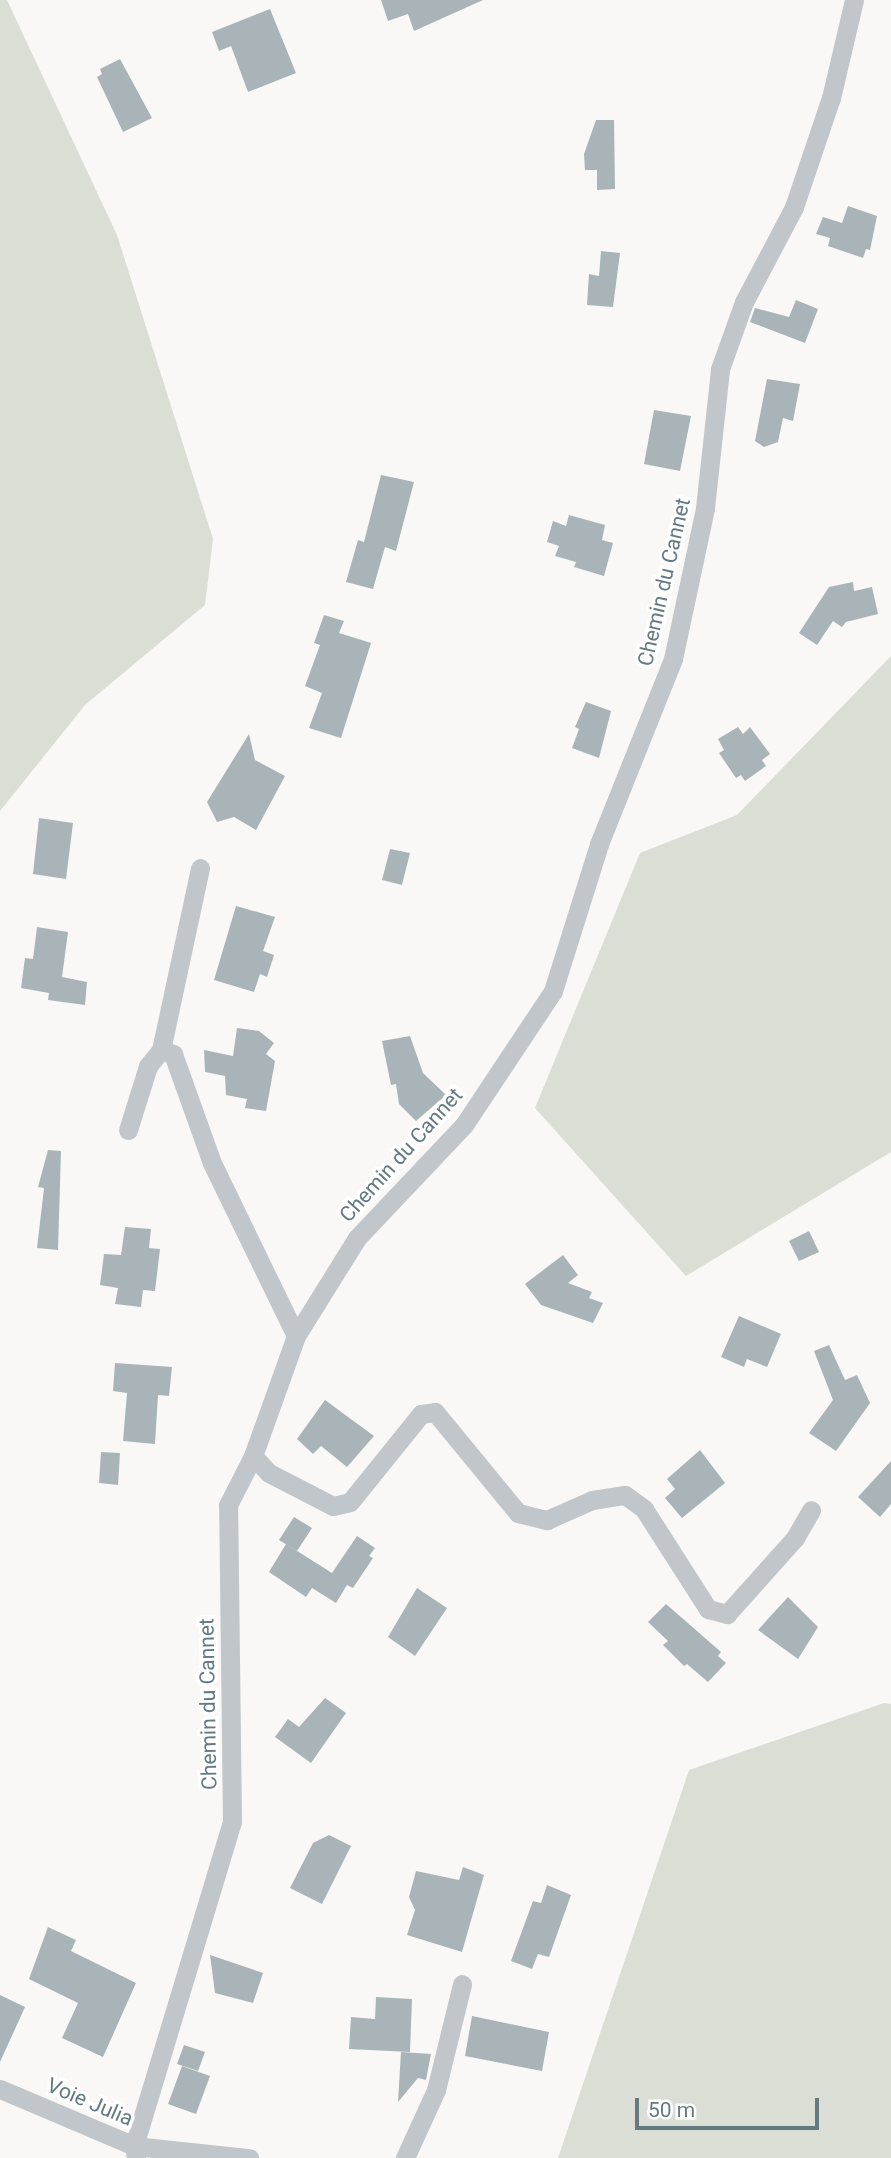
<!DOCTYPE html>
<html>
<head>
<meta charset="utf-8">
<style>
  body { margin:0 }
  #map { position:relative; width:891px; height:2158px; overflow:hidden; background:#f9f8f6; font-family:Roboto,sans-serif }
  div>[style] { position:absolute }
  .green>* { inset:0; background:#daded5 }
  .building>* { inset:0; background:#a9b4b8 }
  .minor>* { height:19px; margin:-9.5px; padding:0 9.5px; transform-origin:9.5px; border-radius:9.5px; background:#c0c6c9 }
  span { translate:-50% -50%; white-space:nowrap; text-align:center; line-height:1.15; -webkit-text-stroke:7px #fff; paint-order:stroke }
  .street-label { font-size:21px; color:#637a82 }
  .scale { position:absolute; left:635px; top:2098px; width:184px; height:32px; box-sizing:border-box; border:4px solid #637a82; border-top:0; padding-left:9px; font-size:21px; line-height:24px; white-space:nowrap; color:#637a82; -webkit-text-stroke:5px #fff; paint-order:stroke }
</style>
</head>
<body>
<div id="map">
  <div class="green">
    <div style="clip-path:polygon(0 0,7px 0,117px 235px,213px 539px,205px 605px,85px 705px,0 811px)"></div>
    <div style="clip-path:polygon(891px 656px,891px 1152px,686px 1276px,535px 1108px,640px 853px,737px 815px)"></div>
    <div style="clip-path:polygon(884px 1703px,891px 1704px,891px 2158px,558px 2158px,689px 1770px)"></div>
  </div>
  <div class="building">
    <div style="clip-path:polygon(381px 0,483px 0,414px 31px,408px 14px,388px 21px)"></div>
    <div style="clip-path:polygon(270px 9px,296px 73px,248px 92px,231px 46px,219px 51px,212px 32px)"></div>
    <div style="clip-path:polygon(120px 59px,152px 118px,123px 132px,97px 77px,102px 74px,100px 69px)"></div>
    <div style="clip-path:polygon(596px 120px,614px 120px,615px 189px,597px 190px,597px 170px,585px 170px,584px 154px)"></div>
    <div style="clip-path:polygon(848px 206px,877px 216px,870px 250px,866px 249px,863px 258px,828px 246px,830px 238px,816px 234px,823px 217px,842px 223px)"></div>
    <div style="clip-path:polygon(601px 251px,620px 253px,613px 307px,587px 305px,589px 274px,599px 276px)"></div>
    <div style="clip-path:polygon(796px 300px,818px 309px,805px 343px,750px 322px,755px 308px,789px 317px)"></div>
    <div style="clip-path:polygon(767px 379px,800px 384px,793px 421px,783px 418px,778px 442px,764px 447px,755px 441px)"></div>
    <div style="clip-path:polygon(654px 410px,691px 416px,680px 471px,644px 464px)"></div>
    <div style="clip-path:polygon(381px 475px,414px 482px,396px 551px,385px 547px,373px 589px,346px 582px,358px 540px,364px 542px)"></div>
    <div style="clip-path:polygon(569px 515px,605px 525px,602px 540px,613px 543px,604px 576px,574px 567px,576px 562px,555px 556px,559px 546px,547px 542px,553px 521px,566px 526px)"></div>
    <div style="clip-path:polygon(853px 582px,854px 591px,872px 587px,878px 614px,846px 622px,842px 627px,833px 621px,817px 645px,799px 633px,829px 587px)"></div>
    <div style="clip-path:polygon(324px 615px,344px 621px,339px 633px,371px 643px,341px 738px,309px 728px,322px 693px,305px 686px,320px 645px,314px 643px)"></div>
    <div style="clip-path:polygon(586px 702px,611px 711px,599px 758px,572px 748px,579px 729px,575px 727px)"></div>
    <div style="clip-path:polygon(738px 727px,743px 734px,750px 727px,770px 754px,762px 760px,766px 766px,745px 781px,741px 775px,736px 778px,719px 753px,724px 750px,718px 739px)"></div>
    <div style="clip-path:polygon(249px 734px,255px 760px,285px 776px,256px 830px,234px 817px,217px 822px,207px 802px)"></div>
    <div style="clip-path:polygon(39px 818px,73px 823px,66px 879px,33px 874px)"></div>
    <div style="clip-path:polygon(390px 849px,410px 853px,402px 885px,382px 880px)"></div>
    <div style="clip-path:polygon(236px 906px,275px 917px,263px 951px,274px 955px,267px 977px,260px 974px,254px 992px,214px 980px)"></div>
    <div style="clip-path:polygon(37px 927px,68px 932px,62px 977px,87px 982px,85px 1005px,48px 1000px,49px 993px,21px 988px,25px 958px,33px 959px)"></div>
    <div style="clip-path:polygon(237px 1028px,259px 1031px,274px 1043px,266px 1054px,275px 1061px,266px 1111px,245px 1108px,247px 1099px,226px 1095px,225px 1076px,205px 1072px,204px 1050px,233px 1056px)"></div>
    <div style="clip-path:polygon(410px 1036px,423px 1073px,446px 1095px,416px 1121px,399px 1104px,396px 1084px,391px 1085px,382px 1041px)"></div>
    <div style="clip-path:polygon(48px 1150px,61px 1151px,58px 1250px,37px 1248px,44px 1188px,38px 1187px)"></div>
    <div style="clip-path:polygon(125px 1227px,151px 1229px,149px 1248px,160px 1249px,155px 1291px,143px 1290px,141px 1307px,115px 1304px,118px 1288px,100px 1285px,104px 1254px,121px 1255px)"></div>
    <div style="clip-path:polygon(809px 1231px,819px 1252px,799px 1261px,789px 1241px)"></div>
    <div style="clip-path:polygon(563px 1255px,578px 1275px,568px 1283px,592px 1292px,589px 1298px,603px 1303px,593px 1323px,541px 1305px,525px 1284px)"></div>
    <div style="clip-path:polygon(739px 1316px,781px 1334px,767px 1367px,747px 1359px,744px 1367px,721px 1357px)"></div>
    <div style="clip-path:polygon(829px 1345px,845px 1380px,857px 1375px,870px 1403px,836px 1451px,809px 1433px,833px 1400px,814px 1351px)"></div>
    <div style="clip-path:polygon(115px 1363px,172px 1367px,169px 1396px,158px 1395px,155px 1444px,123px 1441px,127px 1393px,113px 1391px)"></div>
    <div style="clip-path:polygon(325px 1400px,374px 1436px,347px 1467px,321px 1446px,313px 1454px,297px 1439px)"></div>
    <div style="clip-path:polygon(700px 1450px,725px 1483px,682px 1518px,665px 1498px,675px 1489px,667px 1479px)"></div>
    <div style="clip-path:polygon(101px 1452px,120px 1453px,118px 1485px,99px 1483px)"></div>
    <div style="clip-path:polygon(891px 1461px,891px 1504px,880px 1517px,858px 1497px)"></div>
    <div style="clip-path:polygon(294px 1517px,312px 1528px,297px 1551px,279px 1540px)"></div>
    <div style="clip-path:polygon(357px 1536px,375px 1548px,369px 1556px,373px 1558px,353px 1588px,347px 1585px,336px 1603px,312px 1588px,306px 1597px,269px 1572px,286px 1544px,332px 1573px)"></div>
    <div style="clip-path:polygon(417px 1588px,447px 1608px,415px 1656px,388px 1637px)"></div>
    <div style="clip-path:polygon(788px 1597px,818px 1627px,798px 1659px,758px 1630px)"></div>
    <div style="clip-path:polygon(666px 1604px,721px 1652px,718px 1656px,726px 1663px,708px 1682px,687px 1664px,684px 1666px,663px 1645px,668px 1641px,648px 1622px)"></div>
    <div style="clip-path:polygon(325px 1698px,346px 1713px,311px 1763px,275px 1737px,288px 1719px,299px 1727px)"></div>
    <div style="clip-path:polygon(329px 1835px,351px 1846px,322px 1904px,290px 1888px,313px 1843px)"></div>
    <div style="clip-path:polygon(463px 1867px,484px 1875px,462px 1952px,407px 1935px,415px 1910px,409px 1897px,416px 1871px,459px 1880px)"></div>
    <div style="clip-path:polygon(547px 1885px,571px 1895px,549px 1957px,538px 1954px,532px 1969px,511px 1961px,533px 1901px,541px 1903px)"></div>
    <div style="clip-path:polygon(48px 1927px,76px 1940px,71px 1951px,136px 1983px,103px 2057px,62px 2038px,78px 2003px,29px 1979px)"></div>
    <div style="clip-path:polygon(210px 1955px,263px 1973px,253px 2003px,215px 1993px)"></div>
    <div style="clip-path:polygon(0 1995px,25px 2007px,0 2062px)"></div>
    <div style="clip-path:polygon(376px 1997px,412px 1999px,410px 2052px,349px 2049px,351px 2017px,375px 2019px)"></div>
    <div style="clip-path:polygon(472px 2016px,549px 2032px,542px 2071px,465px 2056px)"></div>
    <div style="clip-path:polygon(184px 2045px,205px 2052px,198px 2071px,177px 2064px)"></div>
    <div style="clip-path:polygon(401px 2052px,431px 2054px,426px 2080px,418px 2078px,398px 2102px)"></div>
    <div style="clip-path:polygon(182px 2066px,210px 2076px,196px 2114px,168px 2104px)"></div>
  </div>
  <div class="minor">
    <div style="left:161px;top:1050px;width:13px;rotate:18deg"></div>
    <div style="left:173px;top:1054px;width:116px;rotate:70.3deg"></div>
    <div style="left:212px;top:1163px;width:192px;rotate:64.1deg"></div>
    <div style="left:128px;top:1130px;width:67px;rotate:-72.6deg"></div>
    <div style="left:148px;top:1066px;width:21px;rotate:-51deg"></div>
    <div style="left:161px;top:1050px;width:186px;rotate:-77.9deg"></div>
    <div style="left:253px;top:1456px;width:23px;rotate:47deg"></div>
    <div style="left:269px;top:1473px;width:72px;rotate:27.3deg"></div>
    <div style="left:333px;top:1506px;width:17px;rotate:-13deg"></div>
    <div style="left:350px;top:1502px;width:113px;rotate:-51.1deg"></div>
    <div style="left:421px;top:1414px;width:14px;rotate:-8deg"></div>
    <div style="left:435px;top:1412px;width:131px;rotate:50.6deg"></div>
    <div style="left:518px;top:1513px;width:30px;rotate:14deg"></div>
    <div style="left:547px;top:1520px;width:49px;rotate:-24deg"></div>
    <div style="left:592px;top:1500px;width:33px;rotate:-9deg"></div>
    <div style="left:625px;top:1495px;width:24px;rotate:36deg"></div>
    <div style="left:644px;top:1509px;width:119px;rotate:57.4deg"></div>
    <div style="left:708px;top:1609px;width:20px;rotate:15deg"></div>
    <div style="left:727px;top:1614px;width:102px;rotate:-48.2deg"></div>
    <div style="left:795px;top:1538px;width:32px;rotate:-60deg"></div>
    <div style="left:0;top:2089px;width:146px;rotate:23deg"></div>
    <div style="left:134px;top:2146px;width:116px;rotate:6deg"></div>
    <div style="left:136px;top:2158px;width:12px;rotate:-99deg"></div>
    <div style="left:134px;top:2146px;width:338px;rotate:-73.2deg"></div>
    <div style="left:232px;top:1822px;width:317px;rotate:-90.7deg"></div>
    <div style="left:228px;top:1505px;width:55px;rotate:-63deg"></div>
    <div style="left:253px;top:1456px;width:127px;rotate:-70.3deg"></div>
    <div style="left:296px;top:1336px;width:115px;rotate:-58.1deg"></div>
    <div style="left:357px;top:1238px;width:156px;rotate:-46.6deg"></div>
    <div style="left:464px;top:1125px;width:161px;rotate:-56.4deg"></div>
    <div style="left:553px;top:991px;width:154px;rotate:-72.6deg"></div>
    <div style="left:599px;top:844px;width:199px;rotate:-68.2deg"></div>
    <div style="left:673px;top:659px;width:154px;rotate:-78deg"></div>
    <div style="left:705px;top:508px;width:140px;rotate:-83.8deg"></div>
    <div style="left:720px;top:369px;width:71px;rotate:-70.3deg"></div>
    <div style="left:744px;top:302px;width:107px;rotate:-62.2deg"></div>
    <div style="left:794px;top:207px;width:115px;rotate:-71.3deg"></div>
    <div style="left:831px;top:98px;width:101px;rotate:-76.8deg"></div>
    <div style="left:405px;top:2158px;width:75px;rotate:-65.5deg"></div>
    <div style="left:436px;top:2090px;width:109px;rotate:-76.2deg"></div>
  </div>
  <div class="street-label">
    <span style="left:664px;top:582px;rotate:-77deg">Chemin du Cannet</span>
    <span style="left:401px;top:1155px;rotate:-48deg">Chemin du Cannet</span>
    <span style="left:208px;top:1704px;rotate:-91deg">Chemin du Cannet</span>
    <span style="left:90px;top:2102px;rotate:23deg">Voie Julia</span>
  </div>
  <div class="scale">50 m</div>
</div>
</body>
</html>
